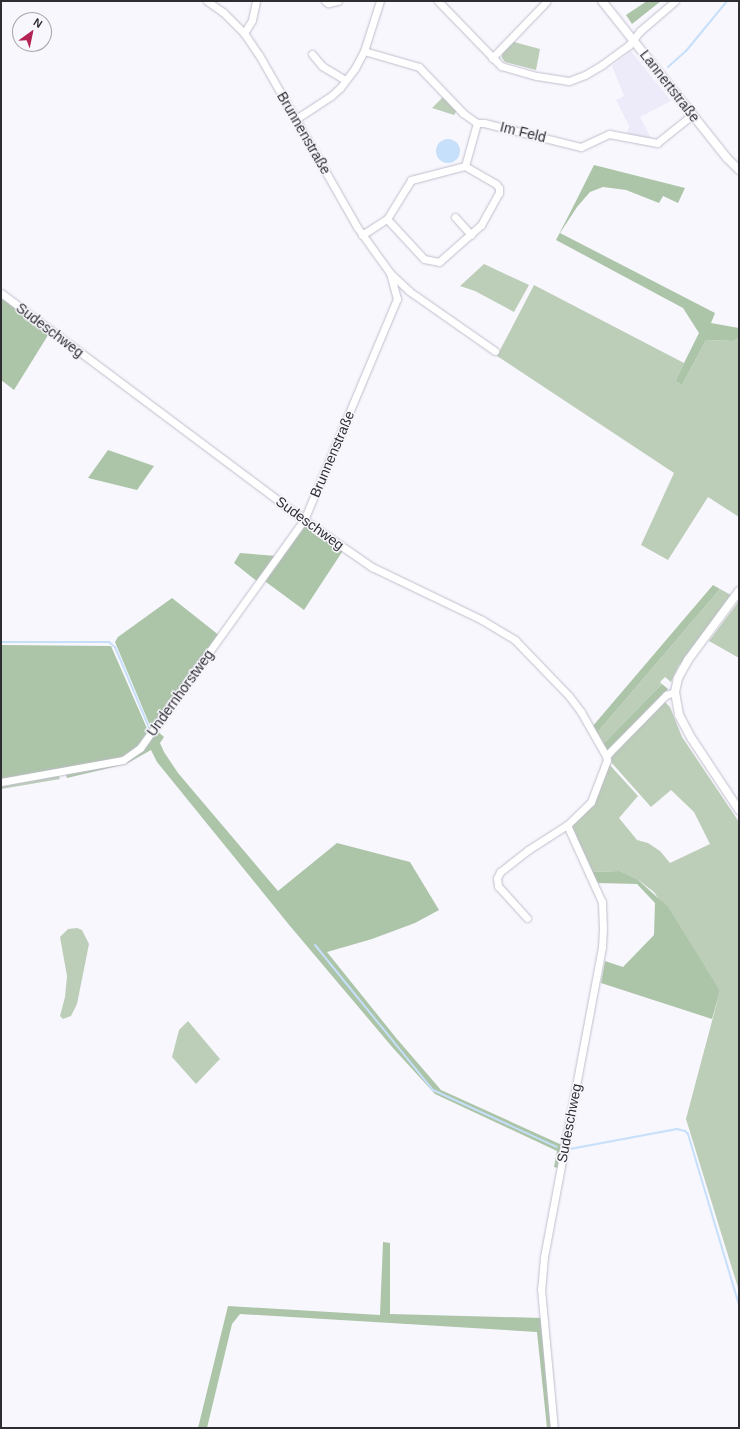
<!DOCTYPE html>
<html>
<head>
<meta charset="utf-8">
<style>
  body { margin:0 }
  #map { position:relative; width:740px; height:1429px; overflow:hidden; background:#f8f7fd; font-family:Arial,sans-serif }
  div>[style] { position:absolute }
  .built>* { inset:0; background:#edebf9 }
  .green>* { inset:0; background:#bccdb8 }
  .forest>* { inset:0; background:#acc4a8 }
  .water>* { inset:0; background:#c6dffa }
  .round { border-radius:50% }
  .stream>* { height:2px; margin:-1px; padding:0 1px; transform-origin:1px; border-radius:1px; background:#c6dffa }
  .roads { filter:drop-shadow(0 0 1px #c0becc) drop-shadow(0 0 1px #c0becc) }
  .minor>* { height:7px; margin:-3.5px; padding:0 3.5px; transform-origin:3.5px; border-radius:3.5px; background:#fff }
  .tertiary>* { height:8px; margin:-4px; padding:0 4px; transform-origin:4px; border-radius:4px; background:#fff }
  span { translate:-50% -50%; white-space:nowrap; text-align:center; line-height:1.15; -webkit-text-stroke:3px #f8f7fd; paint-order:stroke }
  .street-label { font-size:14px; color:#2e2d32 }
  .frame { position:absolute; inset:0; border:2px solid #2e2d32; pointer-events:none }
  .north { position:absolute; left:12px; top:12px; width:40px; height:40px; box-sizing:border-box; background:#f8f7fd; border:1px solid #a7a6ac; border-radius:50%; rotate:33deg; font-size:11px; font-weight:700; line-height:16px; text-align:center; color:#2e2d32 }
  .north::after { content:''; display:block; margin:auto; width:14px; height:18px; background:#b32353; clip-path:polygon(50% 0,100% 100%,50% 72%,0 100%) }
</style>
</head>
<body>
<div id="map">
  <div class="built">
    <div style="clip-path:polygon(631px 51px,671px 101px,640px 117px,651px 138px,648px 140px,627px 134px,629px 126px,616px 100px,624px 96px,612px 66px)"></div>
  </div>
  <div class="green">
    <div style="clip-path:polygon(514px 42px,540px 49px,536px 70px,505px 62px,502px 58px,502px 53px)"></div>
    <div style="clip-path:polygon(443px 97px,457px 110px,454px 115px,432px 108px)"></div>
    <div style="clip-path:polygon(484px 264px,529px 285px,514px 312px,475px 291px,460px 286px)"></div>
    <div style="clip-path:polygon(534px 285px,684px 363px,675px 381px,682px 385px,706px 340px,734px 341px,739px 337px,739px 517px,708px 497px,668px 560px,641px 545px,674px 473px,497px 356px)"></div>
    <div style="clip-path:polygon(720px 589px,731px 595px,678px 667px,671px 682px,665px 677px,660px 682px,662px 684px,602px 745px,596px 734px)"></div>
    <div style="clip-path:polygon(739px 601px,739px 658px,709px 641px)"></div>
    <div style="clip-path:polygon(664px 701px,670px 707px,682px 737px,739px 822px,739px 1291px,686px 1119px,720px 991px,654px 892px,637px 879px,620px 871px,592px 872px,571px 828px,573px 823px,583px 813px,608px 763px,638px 796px,619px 818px,637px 840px,648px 843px,660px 851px,670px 863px,710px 844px,694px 812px,671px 790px,651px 807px,610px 761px,616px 749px)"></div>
    <div style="clip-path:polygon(58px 773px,60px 779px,1px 789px,1px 783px)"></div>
    <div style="clip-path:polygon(77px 928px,82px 930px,89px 944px,77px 1004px,71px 1016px,63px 1019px,60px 1016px,65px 997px,67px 976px,60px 937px,68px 929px)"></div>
    <div style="clip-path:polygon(188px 1021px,220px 1059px,196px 1084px,172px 1057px,179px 1030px)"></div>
  </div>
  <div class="forest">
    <div style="clip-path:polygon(647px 1px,661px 1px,632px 24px,626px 15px)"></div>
    <div style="clip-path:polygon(594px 165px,685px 188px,678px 203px,663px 196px,659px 203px,626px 190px,603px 187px,590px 192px,577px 207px,560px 233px,715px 313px,711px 323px,739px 328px,739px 337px,734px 341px,706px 340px,682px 385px,675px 381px,699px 333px,683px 308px,556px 240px,576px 201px)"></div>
    <div style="clip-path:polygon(1px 296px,50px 332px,14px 390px,1px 380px)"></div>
    <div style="clip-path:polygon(108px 450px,154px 466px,137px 490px,88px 478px)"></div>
    <div style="clip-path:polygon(305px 522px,344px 549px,304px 610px,262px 579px,258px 582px,234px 563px,240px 553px,277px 556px)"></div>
    <div style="clip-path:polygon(713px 585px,720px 589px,596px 734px,592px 727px)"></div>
    <div style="clip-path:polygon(172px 598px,220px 636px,151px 728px,115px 642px,118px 637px)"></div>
    <div style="clip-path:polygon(1px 645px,111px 646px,149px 733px,139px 746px,123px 758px,1px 781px)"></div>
    <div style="clip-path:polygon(662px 684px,668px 689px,664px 694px,610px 750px,603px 749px,602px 745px)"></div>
    <div style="clip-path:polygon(155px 729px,164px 737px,160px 743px,164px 752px,178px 773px,278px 891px,337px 843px,410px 862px,439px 910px,415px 923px,372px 939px,327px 952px,397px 1039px,441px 1090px,562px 1145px,558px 1168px,554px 1167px,557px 1151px,435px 1094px,393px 1048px,290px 926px,157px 762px,151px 750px,126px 764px,67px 778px,65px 772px,124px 761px)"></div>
    <div style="clip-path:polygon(620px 871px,637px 879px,668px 907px,720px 991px,712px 1019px,601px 983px,605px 961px,623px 967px,654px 935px,655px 903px,637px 884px,598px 883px,592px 872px)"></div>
    <div style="clip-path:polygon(383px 1242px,390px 1243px,390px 1314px,543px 1318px,551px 1428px,547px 1428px,537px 1332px,240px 1314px,232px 1324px,207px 1428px,198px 1428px,228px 1306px,380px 1315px)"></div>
  </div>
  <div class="water">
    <div class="round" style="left:436px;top:139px;width:24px;height:24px"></div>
  </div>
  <div class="stream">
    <div style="left:668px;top:67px;width:24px;rotate:-42deg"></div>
    <div style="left:686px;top:51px;width:65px;rotate:-50.6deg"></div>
    <div style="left:1px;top:642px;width:108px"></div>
    <div style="left:109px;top:642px;width:8px;rotate:40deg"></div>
    <div style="left:115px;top:647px;width:90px;rotate:67.1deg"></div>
    <div style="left:315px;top:945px;width:187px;rotate:50.9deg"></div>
    <div style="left:433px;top:1090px;width:136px;rotate:24.7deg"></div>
    <div style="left:570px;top:1149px;width:109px;rotate:-10.6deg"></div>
    <div style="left:677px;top:1129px;width:8px;rotate:14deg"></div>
    <div style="left:685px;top:1131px;width:4px;rotate:45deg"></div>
    <div style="left:688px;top:1134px;width:178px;rotate:73.4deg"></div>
  </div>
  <div class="roads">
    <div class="minor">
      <div style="left:207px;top:1px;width:19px;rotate:35deg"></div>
      <div style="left:223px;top:12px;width:30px;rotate:45deg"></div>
      <div style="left:244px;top:33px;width:27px;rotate:56deg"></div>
      <div style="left:259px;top:55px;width:198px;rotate:60.3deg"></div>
      <div style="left:357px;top:227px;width:57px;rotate:54.3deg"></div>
      <div style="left:390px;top:273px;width:26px;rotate:43deg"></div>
      <div style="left:409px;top:291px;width:105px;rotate:34.9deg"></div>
      <div style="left:325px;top:1px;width:4px;rotate:34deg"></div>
      <div style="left:328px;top:3px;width:10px;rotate:-11deg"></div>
      <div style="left:438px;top:1px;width:91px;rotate:45.9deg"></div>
      <div style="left:501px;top:66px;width:37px;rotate:16deg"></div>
      <div style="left:537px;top:76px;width:32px;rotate:9deg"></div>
      <div style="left:569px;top:81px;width:17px;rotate:-21deg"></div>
      <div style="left:585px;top:75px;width:21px;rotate:-31deg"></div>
      <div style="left:603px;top:64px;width:32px;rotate:-36deg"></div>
      <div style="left:629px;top:45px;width:18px;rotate:-52deg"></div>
      <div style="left:640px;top:31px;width:46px;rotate:-40.6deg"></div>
      <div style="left:244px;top:33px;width:15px;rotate:-58deg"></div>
      <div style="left:252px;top:20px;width:19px;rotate:-78deg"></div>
      <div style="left:364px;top:51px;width:57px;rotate:16.2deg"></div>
      <div style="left:419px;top:67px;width:64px;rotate:46.3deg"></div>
      <div style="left:463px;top:113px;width:17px;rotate:36deg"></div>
      <div style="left:477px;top:123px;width:7px"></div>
      <div style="left:484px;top:123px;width:100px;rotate:13.9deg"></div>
      <div style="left:581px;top:147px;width:31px;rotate:-25deg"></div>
      <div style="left:609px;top:134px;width:49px;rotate:10.6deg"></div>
      <div style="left:657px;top:143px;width:45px;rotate:-38.7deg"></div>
      <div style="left:312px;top:54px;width:16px;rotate:50deg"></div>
      <div style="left:322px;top:66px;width:27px;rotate:31deg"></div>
      <div style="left:492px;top:58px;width:78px;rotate:-46deg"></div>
      <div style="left:296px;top:119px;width:42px;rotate:-33.3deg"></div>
      <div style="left:331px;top:96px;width:12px;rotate:-42deg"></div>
      <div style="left:340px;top:88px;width:25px;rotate:-53deg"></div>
      <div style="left:355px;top:68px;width:19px;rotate:-62deg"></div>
      <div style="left:364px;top:51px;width:52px;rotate:-72.3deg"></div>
      <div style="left:455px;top:217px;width:24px;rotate:48deg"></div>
      <div style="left:387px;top:219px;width:46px;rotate:-58.4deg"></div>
      <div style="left:411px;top:180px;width:56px;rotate:-14.5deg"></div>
      <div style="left:465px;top:166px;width:45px;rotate:-74.4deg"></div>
      <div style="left:362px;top:235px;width:30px;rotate:-33deg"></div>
      <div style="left:387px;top:219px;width:54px;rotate:47.2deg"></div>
      <div style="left:424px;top:259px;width:15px;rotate:11deg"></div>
      <div style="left:439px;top:262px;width:56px;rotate:-41.4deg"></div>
      <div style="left:481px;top:225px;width:37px;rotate:-61deg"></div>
      <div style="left:499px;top:193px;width:5px;rotate:-90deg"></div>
      <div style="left:499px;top:188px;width:5px;rotate:-127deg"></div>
      <div style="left:496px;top:184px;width:36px;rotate:-150deg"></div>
      <div style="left:1px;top:293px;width:379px;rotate:36.8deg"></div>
      <div style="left:304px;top:520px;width:83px;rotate:34.7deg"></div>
      <div style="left:372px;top:567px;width:122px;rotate:25.7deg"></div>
      <div style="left:482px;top:620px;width:39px;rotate:31deg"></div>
      <div style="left:515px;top:640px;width:78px;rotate:46deg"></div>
      <div style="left:569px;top:696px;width:20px;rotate:53deg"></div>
      <div style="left:581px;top:712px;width:51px;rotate:60.4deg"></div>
      <div style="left:606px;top:756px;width:4px;rotate:76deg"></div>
      <div style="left:607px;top:760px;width:45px;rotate:110.9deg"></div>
      <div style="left:591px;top:802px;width:33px;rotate:136deg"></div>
      <div style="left:567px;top:825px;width:85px;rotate:65.6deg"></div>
      <div style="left:602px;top:902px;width:26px;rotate:88deg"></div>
      <div style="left:603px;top:928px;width:19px;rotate:93deg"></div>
      <div style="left:602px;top:947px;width:315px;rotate:100.6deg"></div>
      <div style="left:544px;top:1257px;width:32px;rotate:95deg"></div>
      <div style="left:541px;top:1289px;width:140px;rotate:84.7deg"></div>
      <div style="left:606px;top:756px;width:86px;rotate:-45.5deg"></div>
      <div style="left:666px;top:695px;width:9px;rotate:-18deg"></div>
      <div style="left:1px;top:782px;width:124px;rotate:-10.2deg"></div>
      <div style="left:123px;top:760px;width:21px;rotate:-35deg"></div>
      <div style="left:140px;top:748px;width:281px;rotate:-54.3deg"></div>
      <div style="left:304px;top:520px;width:240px;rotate:-67.2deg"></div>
      <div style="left:397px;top:299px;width:27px;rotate:-105deg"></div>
      <div style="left:527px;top:918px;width:43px;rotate:-132.2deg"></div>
      <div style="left:498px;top:886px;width:8px;rotate:-97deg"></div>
      <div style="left:497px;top:878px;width:7px;rotate:-63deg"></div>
      <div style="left:500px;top:872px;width:36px;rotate:-38deg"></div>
      <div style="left:528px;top:850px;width:46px;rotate:-32.7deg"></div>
    </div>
    <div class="tertiary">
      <div style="left:602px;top:1px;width:201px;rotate:51.5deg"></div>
      <div style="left:727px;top:158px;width:17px;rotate:45deg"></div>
      <div style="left:739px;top:591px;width:86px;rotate:126.5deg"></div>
      <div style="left:688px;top:660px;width:21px;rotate:119deg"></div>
      <div style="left:678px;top:678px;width:14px;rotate:102deg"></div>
      <div style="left:675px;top:692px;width:23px;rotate:80deg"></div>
      <div style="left:679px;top:715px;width:27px;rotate:62deg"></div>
      <div style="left:692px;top:739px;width:85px;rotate:56.5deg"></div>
    </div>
  </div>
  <div class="street-label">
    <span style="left:670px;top:86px;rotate:52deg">Lannertstraße</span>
    <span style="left:523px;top:132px;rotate:14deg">Im Feld</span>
    <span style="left:304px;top:133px;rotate:60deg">Brunnenstraße</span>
    <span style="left:50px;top:330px;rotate:37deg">Sudeschweg</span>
    <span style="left:332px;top:454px;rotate:-67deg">Brunnenstraße</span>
    <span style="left:310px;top:523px;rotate:36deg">Sudeschweg</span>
    <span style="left:180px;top:693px;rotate:-54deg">Undernhorstweg</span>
    <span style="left:569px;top:1123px;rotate:-79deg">Sudeschweg</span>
  </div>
  <div class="frame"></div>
  <div class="north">N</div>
</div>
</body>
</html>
